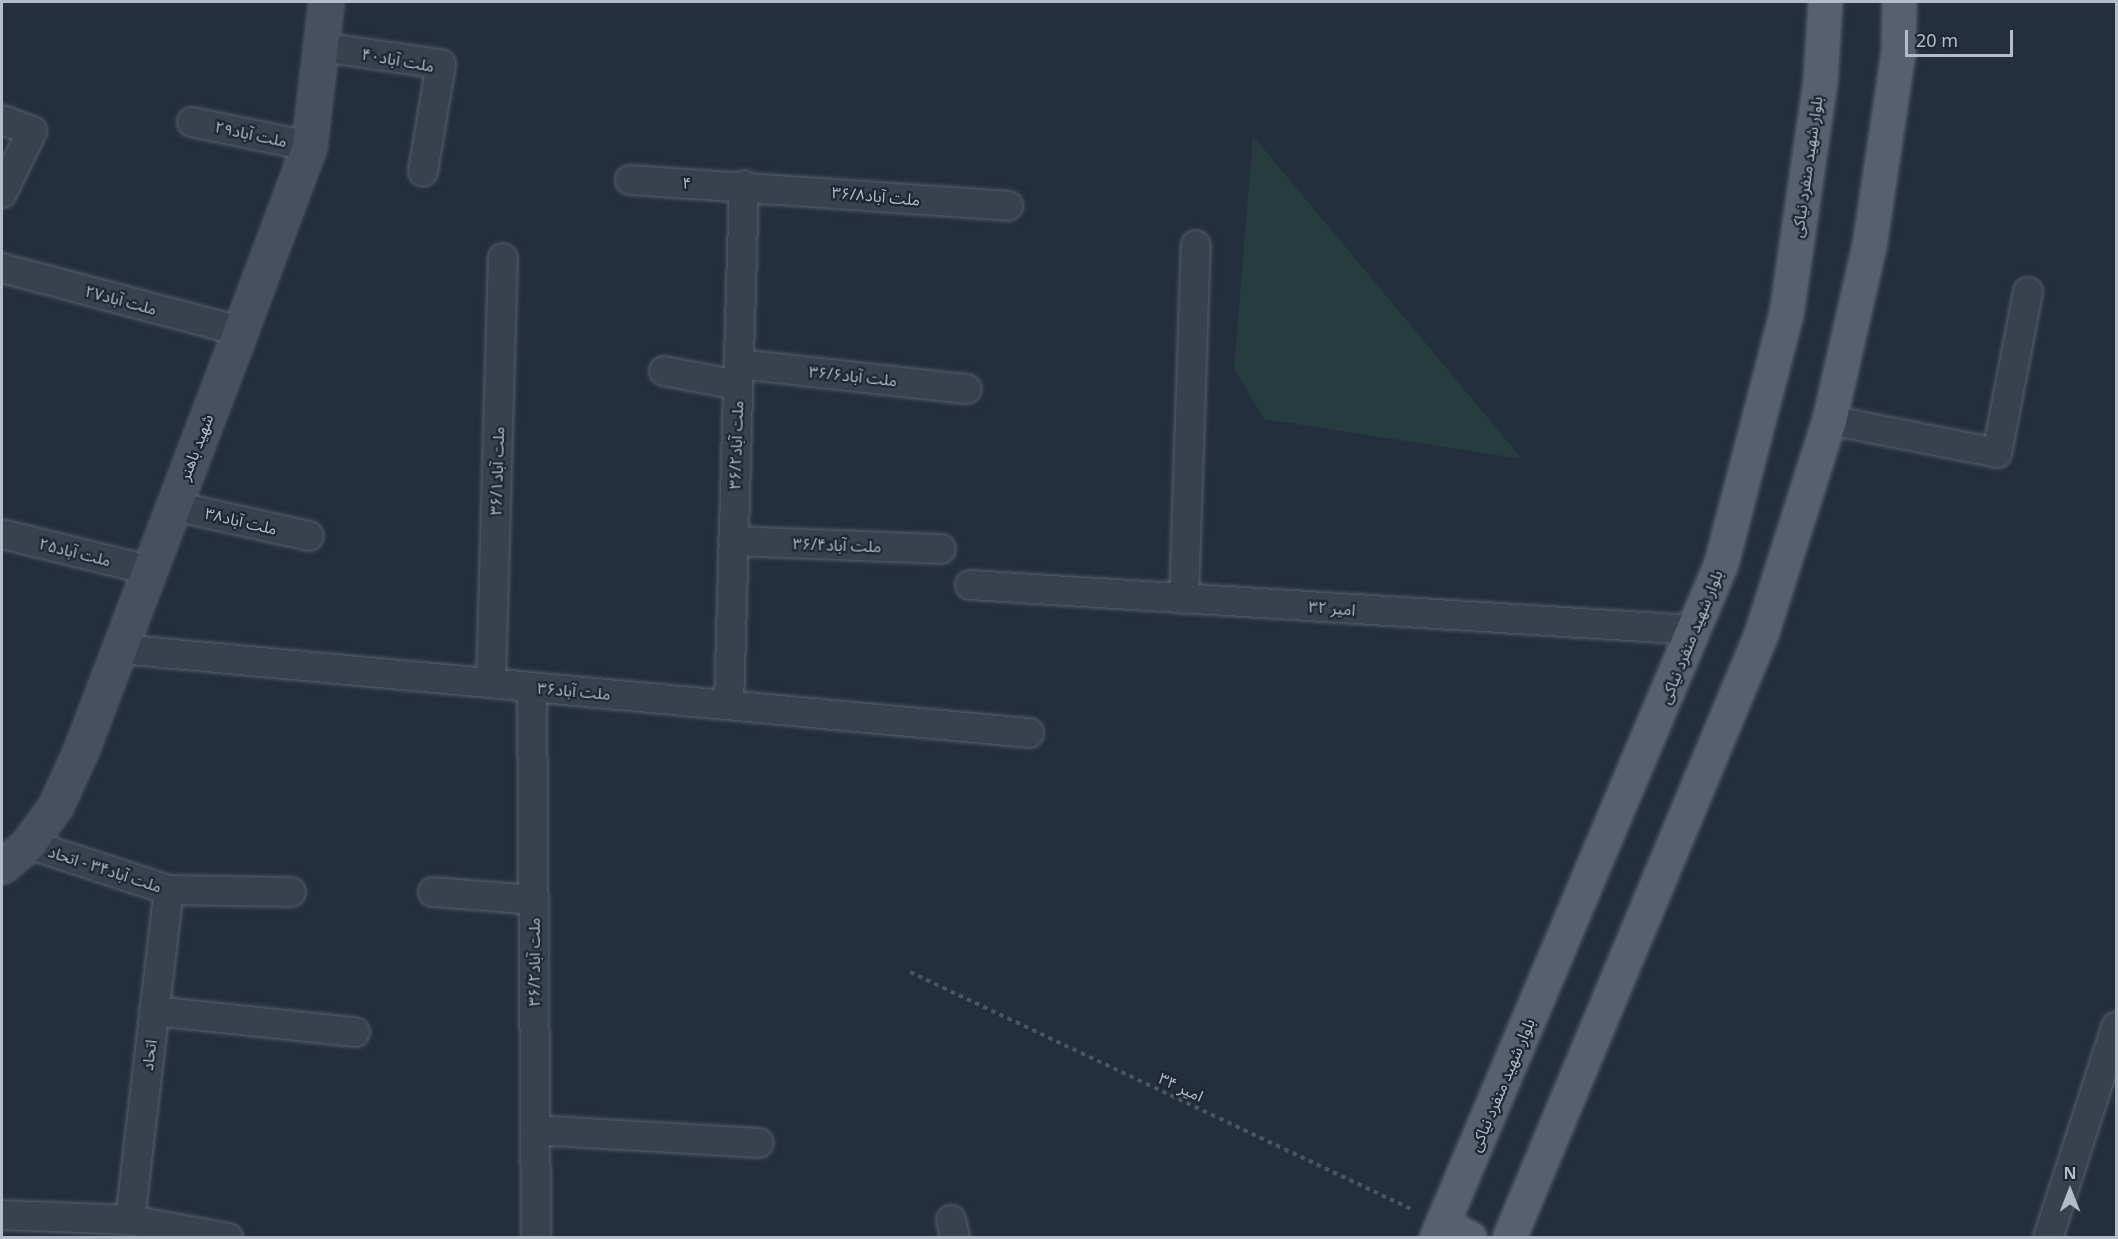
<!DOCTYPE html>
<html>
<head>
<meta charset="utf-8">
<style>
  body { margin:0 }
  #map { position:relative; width:2118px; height:1239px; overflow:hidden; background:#242f3e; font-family:"Noto Sans","Noto Sans Arabic",sans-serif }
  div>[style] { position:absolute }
  .green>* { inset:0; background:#263c3f }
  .path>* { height:4px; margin-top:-2px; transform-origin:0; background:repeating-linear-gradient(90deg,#44595c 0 4.5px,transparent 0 9px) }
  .roads { filter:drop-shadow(0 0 2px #565f6c) drop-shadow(0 0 2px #565f6c) }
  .street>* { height:28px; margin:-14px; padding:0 14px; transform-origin:14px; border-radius:14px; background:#38414e }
  .secondary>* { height:33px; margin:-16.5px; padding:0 16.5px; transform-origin:16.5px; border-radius:16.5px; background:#465061 }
  .primary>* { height:33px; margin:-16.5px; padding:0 16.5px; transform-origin:16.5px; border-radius:16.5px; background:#56606e }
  span { translate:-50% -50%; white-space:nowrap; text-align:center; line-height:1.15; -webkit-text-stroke:4.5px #1d2633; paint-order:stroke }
  .street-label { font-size:16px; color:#b4bcc9 }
  .frame { position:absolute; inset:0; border:3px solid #b4bcc9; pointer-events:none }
  .north { position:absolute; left:2040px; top:1161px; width:60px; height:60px; -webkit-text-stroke:4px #1d2633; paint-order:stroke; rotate:0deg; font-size:16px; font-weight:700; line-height:24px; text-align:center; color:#b4bcc9 }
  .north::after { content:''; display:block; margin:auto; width:21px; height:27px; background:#b4bcc9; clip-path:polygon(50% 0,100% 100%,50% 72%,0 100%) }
  .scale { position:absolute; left:1905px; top:30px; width:108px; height:27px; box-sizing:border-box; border:3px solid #b4bcc9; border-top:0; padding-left:8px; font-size:18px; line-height:21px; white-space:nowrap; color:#b4bcc9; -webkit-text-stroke:4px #1d2633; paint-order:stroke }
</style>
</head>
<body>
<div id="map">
  <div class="green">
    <div style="clip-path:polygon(1253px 136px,1522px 459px,1264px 419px,1234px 369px)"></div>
  </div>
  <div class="path">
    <div style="left:910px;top:972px;width:554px;rotate:25.32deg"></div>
  </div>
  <div class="roads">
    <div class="street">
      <div style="left:321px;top:47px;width:121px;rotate:8.1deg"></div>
      <div style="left:441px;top:64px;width:109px;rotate:99.5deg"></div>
      <div style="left:2px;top:120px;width:32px;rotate:20deg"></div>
      <div style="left:32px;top:131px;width:69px;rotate:115.8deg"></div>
      <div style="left:192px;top:122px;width:119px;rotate:11.6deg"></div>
      <div style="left:630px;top:180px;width:379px;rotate:3.9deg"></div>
      <div style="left:2px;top:268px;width:246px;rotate:14.8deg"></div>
      <div style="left:739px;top:364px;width:229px;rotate:6.3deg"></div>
      <div style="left:664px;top:371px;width:75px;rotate:10.7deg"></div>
      <div style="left:1829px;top:420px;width:171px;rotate:11.1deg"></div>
      <div style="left:1997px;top:453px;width:164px;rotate:-79.1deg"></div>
      <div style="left:174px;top:506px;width:138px;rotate:12.5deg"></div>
      <div style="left:2px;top:534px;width:151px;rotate:13.8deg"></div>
      <div style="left:733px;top:541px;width:208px;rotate:2.2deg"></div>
      <div style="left:970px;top:585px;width:725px;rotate:3.56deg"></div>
      <div style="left:1184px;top:599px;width:354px;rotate:-88.1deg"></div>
      <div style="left:120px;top:649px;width:913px;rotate:5.28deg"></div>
      <div style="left:491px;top:683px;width:425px;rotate:-88.4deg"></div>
      <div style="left:532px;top:687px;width:551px;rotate:89.58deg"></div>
      <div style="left:729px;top:705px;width:520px;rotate:-88.35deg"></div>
      <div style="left:28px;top:844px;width:148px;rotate:18.1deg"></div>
      <div style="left:169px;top:890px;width:122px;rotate:0.9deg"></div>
      <div style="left:433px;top:892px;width:101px;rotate:4.5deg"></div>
      <div style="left:154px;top:1011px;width:202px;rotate:6deg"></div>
      <div style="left:535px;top:1130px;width:224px;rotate:3.3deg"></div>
      <div style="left:2px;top:1215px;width:128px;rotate:2.2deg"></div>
      <div style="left:130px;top:1220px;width:100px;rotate:10.4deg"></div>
      <div style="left:130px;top:1220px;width:332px;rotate:-83.3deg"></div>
      <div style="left:951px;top:1220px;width:18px;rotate:77deg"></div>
      <div style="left:2048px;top:1238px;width:222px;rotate:-72.1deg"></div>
    </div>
    <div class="secondary">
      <div style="left:2px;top:866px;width:34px;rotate:-40deg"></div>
      <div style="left:28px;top:844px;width:48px;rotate:-54.3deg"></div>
      <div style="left:56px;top:805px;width:60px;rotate:-65.6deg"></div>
      <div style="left:81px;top:750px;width:448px;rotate:-69.2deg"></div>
      <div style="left:240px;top:331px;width:197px;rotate:-69.5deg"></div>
      <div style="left:309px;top:146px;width:145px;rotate:-83.3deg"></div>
    </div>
    <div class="primary">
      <div style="left:1442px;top:1224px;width:31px;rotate:27deg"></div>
      <div style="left:1436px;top:1238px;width:733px;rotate:-67.11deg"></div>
      <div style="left:1721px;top:563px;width:257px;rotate:-75.4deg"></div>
      <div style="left:1786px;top:314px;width:235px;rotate:-81.7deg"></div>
      <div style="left:1820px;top:81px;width:79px;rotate:-86.4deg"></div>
      <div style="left:1509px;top:1238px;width:654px;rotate:-67.35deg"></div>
      <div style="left:1761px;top:634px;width:225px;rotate:-72.4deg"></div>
      <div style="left:1829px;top:420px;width:179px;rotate:-77.1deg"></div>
      <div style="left:1869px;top:246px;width:195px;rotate:-81.5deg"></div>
      <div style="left:1898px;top:53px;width:51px;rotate:-88.9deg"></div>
    </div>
  </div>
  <div class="street-label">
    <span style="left:398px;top:60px;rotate:10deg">ملت آباد۴۰</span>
    <span style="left:251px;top:134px;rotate:12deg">ملت آباد۲۹</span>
    <span style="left:1807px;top:167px;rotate:-82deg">بلوار شهید منفرد نیاکی</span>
    <span style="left:687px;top:183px;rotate:3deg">۴</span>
    <span style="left:876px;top:196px;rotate:5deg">ملت آباد۳۶/۸</span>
    <span style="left:121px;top:300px;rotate:15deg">ملت آباد۲۷</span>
    <span style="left:853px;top:376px;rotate:6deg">ملت آباد۳۶/۶</span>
    <span style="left:736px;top:445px;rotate:-88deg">ملت آباد۳۶/۲</span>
    <span style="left:196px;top:447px;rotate:-69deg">شهید باهنر</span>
    <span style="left:497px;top:471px;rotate:-88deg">ملت آباد۳۶/۱</span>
    <span style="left:241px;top:521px;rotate:13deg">ملت آباد۳۸</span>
    <span style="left:837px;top:545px;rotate:2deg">ملت آباد۳۶/۴</span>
    <span style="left:75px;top:552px;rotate:14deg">ملت آباد۲۵</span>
    <span style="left:1332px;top:608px;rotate:4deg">امیر ۳۲</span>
    <span style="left:1691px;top:637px;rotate:-68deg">بلوار شهید منفرد نیاکی</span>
    <span style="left:574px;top:691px;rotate:5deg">ملت آباد۳۶</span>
    <span style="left:105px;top:869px;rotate:18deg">ملت آباد۳۴ - اتحاد</span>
    <span style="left:534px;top:962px;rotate:-90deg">ملت آباد۳۶/۲</span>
    <span style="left:149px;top:1055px;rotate:-83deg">اتحاد</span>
    <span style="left:1502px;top:1085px;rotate:-67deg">بلوار شهید منفرد نیاکی</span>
    <span style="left:1181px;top:1087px;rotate:25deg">امیر ۳۴</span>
  </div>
  <div class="frame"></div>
  <div class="north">N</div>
  <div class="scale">20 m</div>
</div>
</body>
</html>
